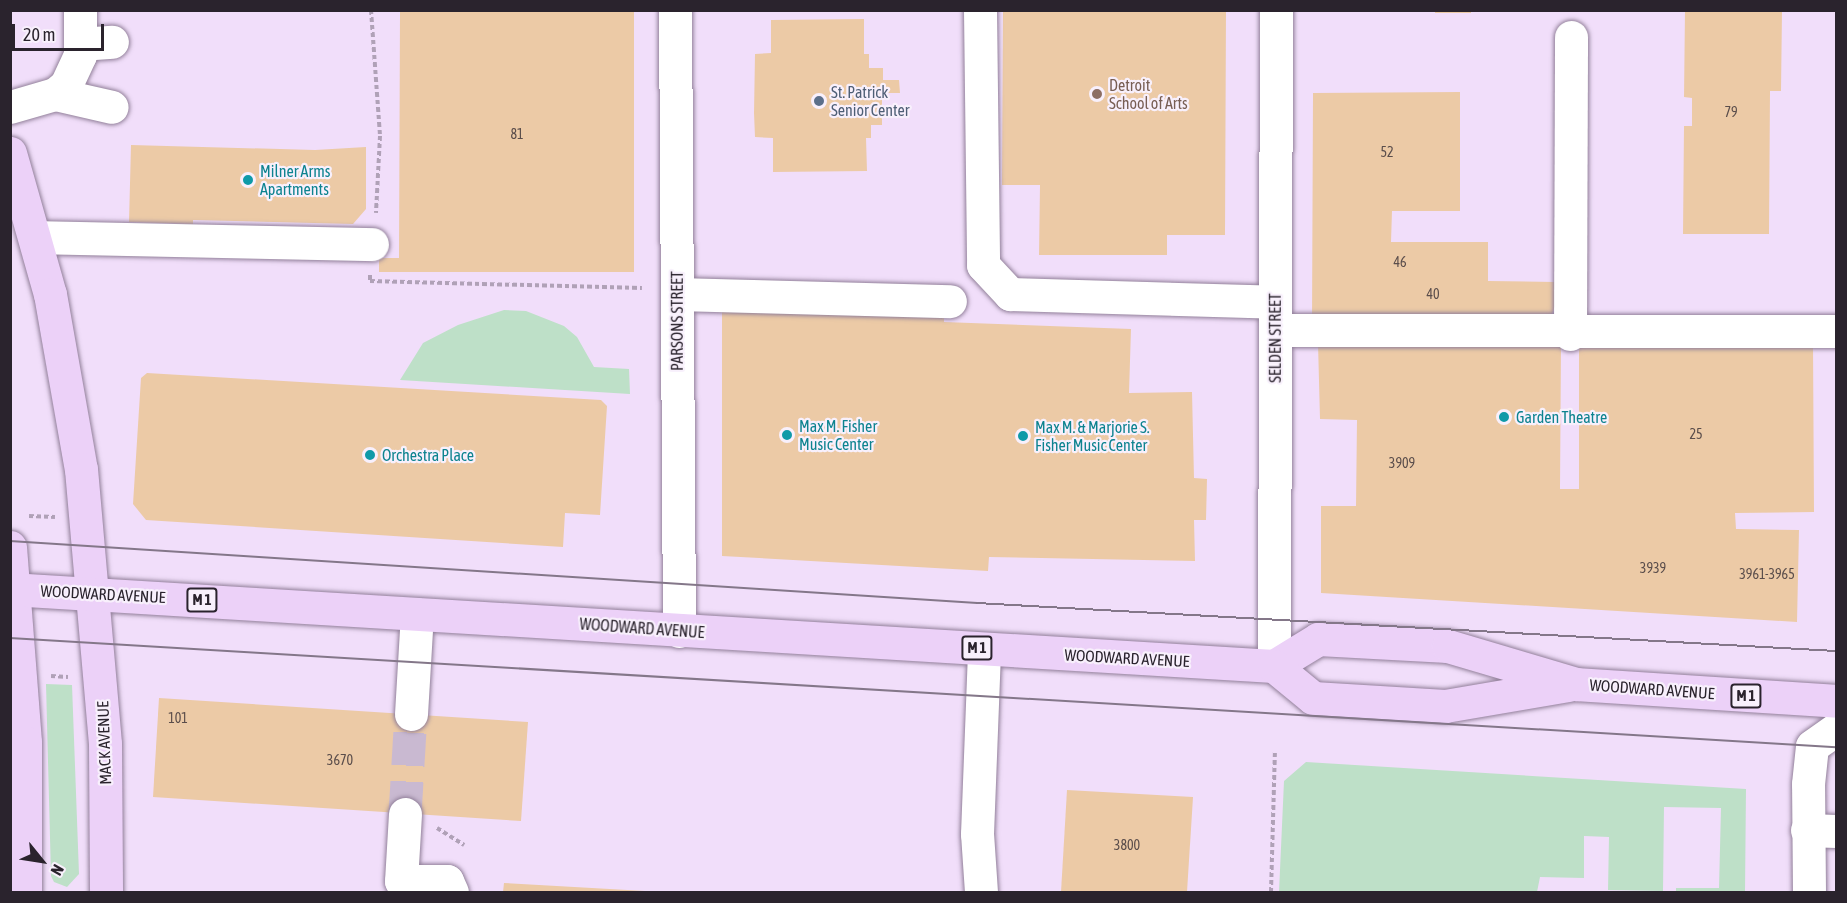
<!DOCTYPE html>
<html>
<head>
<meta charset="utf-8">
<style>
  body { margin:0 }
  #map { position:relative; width:1847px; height:903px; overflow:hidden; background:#f1defa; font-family:"Asap Condensed",sans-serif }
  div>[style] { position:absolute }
  .green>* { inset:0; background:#bee0c8 }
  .building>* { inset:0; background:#eccaa6 }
  .minor-tunnel>* { height:33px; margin-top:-16.5px; transform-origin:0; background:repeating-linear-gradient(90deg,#c9b9d1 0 33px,transparent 0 49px) }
  .path>* { height:4px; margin-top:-2px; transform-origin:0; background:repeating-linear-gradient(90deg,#b0a1b7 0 4.5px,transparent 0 7.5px) }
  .roads { filter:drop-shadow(0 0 2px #92809a) drop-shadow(0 0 2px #92809a) }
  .minor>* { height:33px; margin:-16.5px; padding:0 16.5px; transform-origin:16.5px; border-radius:16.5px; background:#fff }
  .major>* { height:33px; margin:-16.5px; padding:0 16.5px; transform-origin:16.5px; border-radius:16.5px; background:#ecd1f8 }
  .tram>* { height:1.5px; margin:-0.75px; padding:0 0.75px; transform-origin:0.75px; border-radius:0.75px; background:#847789 }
  .dots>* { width:16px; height:16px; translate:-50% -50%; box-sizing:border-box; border:3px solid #f8f0fc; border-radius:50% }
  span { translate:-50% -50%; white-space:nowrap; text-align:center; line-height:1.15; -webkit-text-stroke:4.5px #f8f0fc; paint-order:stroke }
  .number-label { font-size:14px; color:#5a4d4b }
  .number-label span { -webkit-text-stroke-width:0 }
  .shield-label span { padding:2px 4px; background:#f8f0fc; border:2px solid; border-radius:4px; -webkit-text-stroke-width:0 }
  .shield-label { font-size:15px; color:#2a232d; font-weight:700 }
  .education-label { font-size:16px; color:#785e54 }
  .left { translate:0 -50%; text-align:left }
  .service-label { font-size:16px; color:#4e5e75 }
  .culture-label { font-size:16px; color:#0d838f }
  .street-label { font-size:16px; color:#2a232d }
  .frame { position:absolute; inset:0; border:12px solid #2a232d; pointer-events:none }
  .north { position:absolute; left:12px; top:831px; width:60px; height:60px; -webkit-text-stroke:4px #f8f0fc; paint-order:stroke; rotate:120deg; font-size:16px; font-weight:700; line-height:24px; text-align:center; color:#2a232d }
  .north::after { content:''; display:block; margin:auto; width:21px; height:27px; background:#2a232d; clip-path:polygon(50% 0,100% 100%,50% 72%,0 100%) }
  .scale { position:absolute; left:12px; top:24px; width:92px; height:27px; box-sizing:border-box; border:3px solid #2a232d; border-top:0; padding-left:8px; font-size:18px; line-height:21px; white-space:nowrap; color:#2a232d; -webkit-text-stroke:4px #f8f0fc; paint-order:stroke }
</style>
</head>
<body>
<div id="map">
  <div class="green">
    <div style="clip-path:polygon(504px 310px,526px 311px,564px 326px,577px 337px,594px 367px,629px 369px,630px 394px,400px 380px,423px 343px,458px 325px)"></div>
    <div style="clip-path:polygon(46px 684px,72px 685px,79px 874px,67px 887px,54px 882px,51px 876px)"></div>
    <div style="clip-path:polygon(1306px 762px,1746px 789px,1745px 892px,1676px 892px,1676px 888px,1719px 888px,1721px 808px,1664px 807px,1663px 891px,1608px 890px,1609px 837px,1584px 836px,1584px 878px,1540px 877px,1537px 892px,1279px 892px,1284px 781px)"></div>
  </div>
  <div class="building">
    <div style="clip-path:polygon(400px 10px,634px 10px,634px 272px,379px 272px,379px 258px,399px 258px)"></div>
    <div style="clip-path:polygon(1003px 10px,1226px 10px,1225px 235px,1167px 235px,1167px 255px,1039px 255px,1040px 185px,1002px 185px)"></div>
    <div style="clip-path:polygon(1435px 10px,1471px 10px,1471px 13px,1435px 13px)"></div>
    <div style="clip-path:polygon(1685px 10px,1782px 11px,1781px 91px,1770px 91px,1769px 234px,1683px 234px,1684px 126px,1692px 126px,1692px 98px,1684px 97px)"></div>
    <div style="clip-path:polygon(864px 19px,864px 54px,869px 54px,869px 68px,883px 68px,883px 80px,899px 80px,900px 93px,882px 93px,882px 125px,871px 125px,871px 138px,866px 138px,867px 171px,773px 172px,773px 138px,755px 137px,754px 113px,755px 54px,771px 53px,771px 20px)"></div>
    <div style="clip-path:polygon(1460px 92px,1460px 211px,1392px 211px,1391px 242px,1488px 242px,1488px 281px,1555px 282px,1555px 306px,1548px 324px,1312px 324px,1313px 93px)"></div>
    <div style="clip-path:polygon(131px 145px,315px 150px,366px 147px,366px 209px,353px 224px,193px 220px,193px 224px,129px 222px)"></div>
    <div style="clip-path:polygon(722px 309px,944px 315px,944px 322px,1131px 329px,1129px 393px,1192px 392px,1194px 478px,1207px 479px,1206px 520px,1194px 520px,1195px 561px,989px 557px,988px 571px,722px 556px)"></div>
    <div style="clip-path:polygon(1318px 343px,1561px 344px,1560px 489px,1579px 489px,1579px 345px,1813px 344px,1814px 512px,1735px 513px,1736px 529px,1799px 530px,1797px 622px,1321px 593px,1321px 506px,1356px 506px,1357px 420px,1320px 419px)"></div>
    <div style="clip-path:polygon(147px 373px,601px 400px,607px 406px,600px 515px,565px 513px,563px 547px,146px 520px,133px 504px,141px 378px)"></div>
    <div style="clip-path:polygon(159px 698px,528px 722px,521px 821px,153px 797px)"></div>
    <div style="clip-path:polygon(1067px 790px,1193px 797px,1187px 892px,1061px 892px)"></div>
    <div style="clip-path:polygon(504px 883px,645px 891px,645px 892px,503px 892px)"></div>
  </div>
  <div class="minor-tunnel">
    <div style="left:405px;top:814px;width:100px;rotate:-86.6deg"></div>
  </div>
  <div class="path">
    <div style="left:371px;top:10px;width:126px;rotate:85.9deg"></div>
    <div style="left:380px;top:136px;width:77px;rotate:93deg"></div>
    <div style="left:370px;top:275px;width:6px;rotate:90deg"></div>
    <div style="left:370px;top:281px;width:272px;rotate:1.5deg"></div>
    <div style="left:29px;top:516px;width:26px;rotate:2deg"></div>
    <div style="left:51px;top:676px;width:17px;rotate:3deg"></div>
    <div style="left:437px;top:828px;width:32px;rotate:32deg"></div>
    <div style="left:1271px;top:892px;width:141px;rotate:-88.4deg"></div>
  </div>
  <div class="roads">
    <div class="minor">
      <div style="left:675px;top:10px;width:621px;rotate:89.63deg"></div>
      <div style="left:980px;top:10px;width:255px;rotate:89.3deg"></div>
      <div style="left:983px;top:265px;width:40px;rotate:47deg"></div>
      <div style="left:1010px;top:294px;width:265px;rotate:1.7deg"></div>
      <div style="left:80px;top:44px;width:32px;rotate:-4deg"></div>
      <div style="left:55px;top:94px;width:58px;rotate:12.8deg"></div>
      <div style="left:10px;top:107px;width:47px;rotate:-16.1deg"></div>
      <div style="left:55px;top:94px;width:14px;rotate:-39deg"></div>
      <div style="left:66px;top:85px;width:33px;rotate:-65deg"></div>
      <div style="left:80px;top:55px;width:45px;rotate:-90deg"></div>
      <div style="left:36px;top:237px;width:336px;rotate:1.2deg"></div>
      <div style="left:677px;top:294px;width:273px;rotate:1.5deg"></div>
      <div style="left:1276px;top:330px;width:560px;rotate:0.1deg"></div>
      <div style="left:1570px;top:334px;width:297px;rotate:-89.8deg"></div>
      <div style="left:1274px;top:666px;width:656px;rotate:-89.83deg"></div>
      <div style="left:411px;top:714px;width:100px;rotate:-86.6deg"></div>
      <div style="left:405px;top:814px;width:67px;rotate:93.4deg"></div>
      <div style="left:401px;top:881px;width:46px"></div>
      <div style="left:447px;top:881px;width:12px;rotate:66deg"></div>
      <div style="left:1807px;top:830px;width:29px;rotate:2deg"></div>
      <div style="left:981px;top:892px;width:58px;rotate:-93.9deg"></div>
      <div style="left:977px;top:834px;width:185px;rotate:-87.8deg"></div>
      <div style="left:1809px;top:892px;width:108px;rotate:-90.5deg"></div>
      <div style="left:1808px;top:784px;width:38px;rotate:-84deg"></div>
      <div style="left:1812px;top:746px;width:29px;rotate:-35deg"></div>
    </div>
    <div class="major">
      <div style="left:10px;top:153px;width:147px;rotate:74.2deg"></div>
      <div style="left:50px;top:294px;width:178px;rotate:80deg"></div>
      <div style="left:81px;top:469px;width:276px;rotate:85deg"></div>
      <div style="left:105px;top:744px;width:148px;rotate:89.6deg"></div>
      <div style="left:10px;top:547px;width:196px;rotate:85.6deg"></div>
      <div style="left:25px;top:742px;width:150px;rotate:90deg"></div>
      <div style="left:10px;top:589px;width:1266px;rotate:3.49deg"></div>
      <div style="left:1274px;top:666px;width:52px;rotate:-31.5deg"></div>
      <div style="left:1318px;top:639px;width:130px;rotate:3.1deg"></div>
      <div style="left:1448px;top:646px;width:134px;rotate:16.5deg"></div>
      <div style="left:1576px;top:684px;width:261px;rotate:3.7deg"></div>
      <div style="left:1274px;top:666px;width:50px;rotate:39.4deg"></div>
      <div style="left:1313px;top:698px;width:132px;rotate:3.5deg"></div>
      <div style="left:1445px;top:706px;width:125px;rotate:-9.7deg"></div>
    </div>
  </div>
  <div class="tram">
    <div style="left:10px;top:541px;width:969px;rotate:3.67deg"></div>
    <div style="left:977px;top:603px;width:860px;rotate:3.2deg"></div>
    <div style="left:10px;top:638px;width:1829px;rotate:3.42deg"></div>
  </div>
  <div class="dots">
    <div style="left:1097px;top:94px;background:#8d6e63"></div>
    <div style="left:819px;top:101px;background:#5c6f8a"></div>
    <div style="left:248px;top:180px;background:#0f9aa8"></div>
    <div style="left:1504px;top:417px;background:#0f9aa8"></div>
    <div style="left:787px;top:435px;background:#0f9aa8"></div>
    <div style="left:1023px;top:436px;background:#0f9aa8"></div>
    <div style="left:370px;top:455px;background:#0f9aa8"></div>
  </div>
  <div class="number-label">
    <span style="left:1731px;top:112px">79</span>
    <span style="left:517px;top:134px">81</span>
    <span style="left:1387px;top:152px">52</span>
    <span style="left:1400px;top:262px">46</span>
    <span style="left:1433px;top:294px">40</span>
    <span style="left:1696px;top:434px">25</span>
    <span style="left:1402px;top:463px">3909</span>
    <span style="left:1653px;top:568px">3939</span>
    <span style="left:1767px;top:574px">3961-3965</span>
    <span style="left:178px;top:718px">101</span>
    <span style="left:340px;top:760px">3670</span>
    <span style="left:1127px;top:845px">3800</span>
  </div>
  <div class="shield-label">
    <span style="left:202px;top:600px">M 1</span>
    <span style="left:977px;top:648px">M 1</span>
    <span style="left:1746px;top:696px">M 1</span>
  </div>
  <div class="education-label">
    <span class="left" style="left:1109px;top:94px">Detroit<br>School of Arts</span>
  </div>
  <div class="service-label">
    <span class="left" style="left:831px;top:101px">St. Patrick<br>Senior Center</span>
  </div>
  <div class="culture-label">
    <span class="left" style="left:260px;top:180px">Milner Arms<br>Apartments</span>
    <span class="left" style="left:1516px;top:417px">Garden Theatre</span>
    <span class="left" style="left:799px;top:435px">Max M. Fisher<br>Music Center</span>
    <span class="left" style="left:1035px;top:436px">Max M. &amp; Marjorie S.<br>Fisher Music Center</span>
    <span class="left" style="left:382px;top:455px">Orchestra Place</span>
  </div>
  <div class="street-label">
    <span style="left:677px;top:321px;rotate:-90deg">PARSONS STREET</span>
    <span style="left:1275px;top:338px;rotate:-90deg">SELDEN STREET</span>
    <span style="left:103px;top:594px;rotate:3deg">WOODWARD AVENUE</span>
    <span style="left:642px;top:628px;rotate:4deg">WOODWARD AVENUE</span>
    <span style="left:1127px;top:658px;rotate:3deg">WOODWARD AVENUE</span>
    <span style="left:1652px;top:689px;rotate:4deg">WOODWARD AVENUE</span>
    <span style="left:104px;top:743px;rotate:-92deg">MACK AVENUE</span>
  </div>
  <div class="frame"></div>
  <div class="north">N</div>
  <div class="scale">20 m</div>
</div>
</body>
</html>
